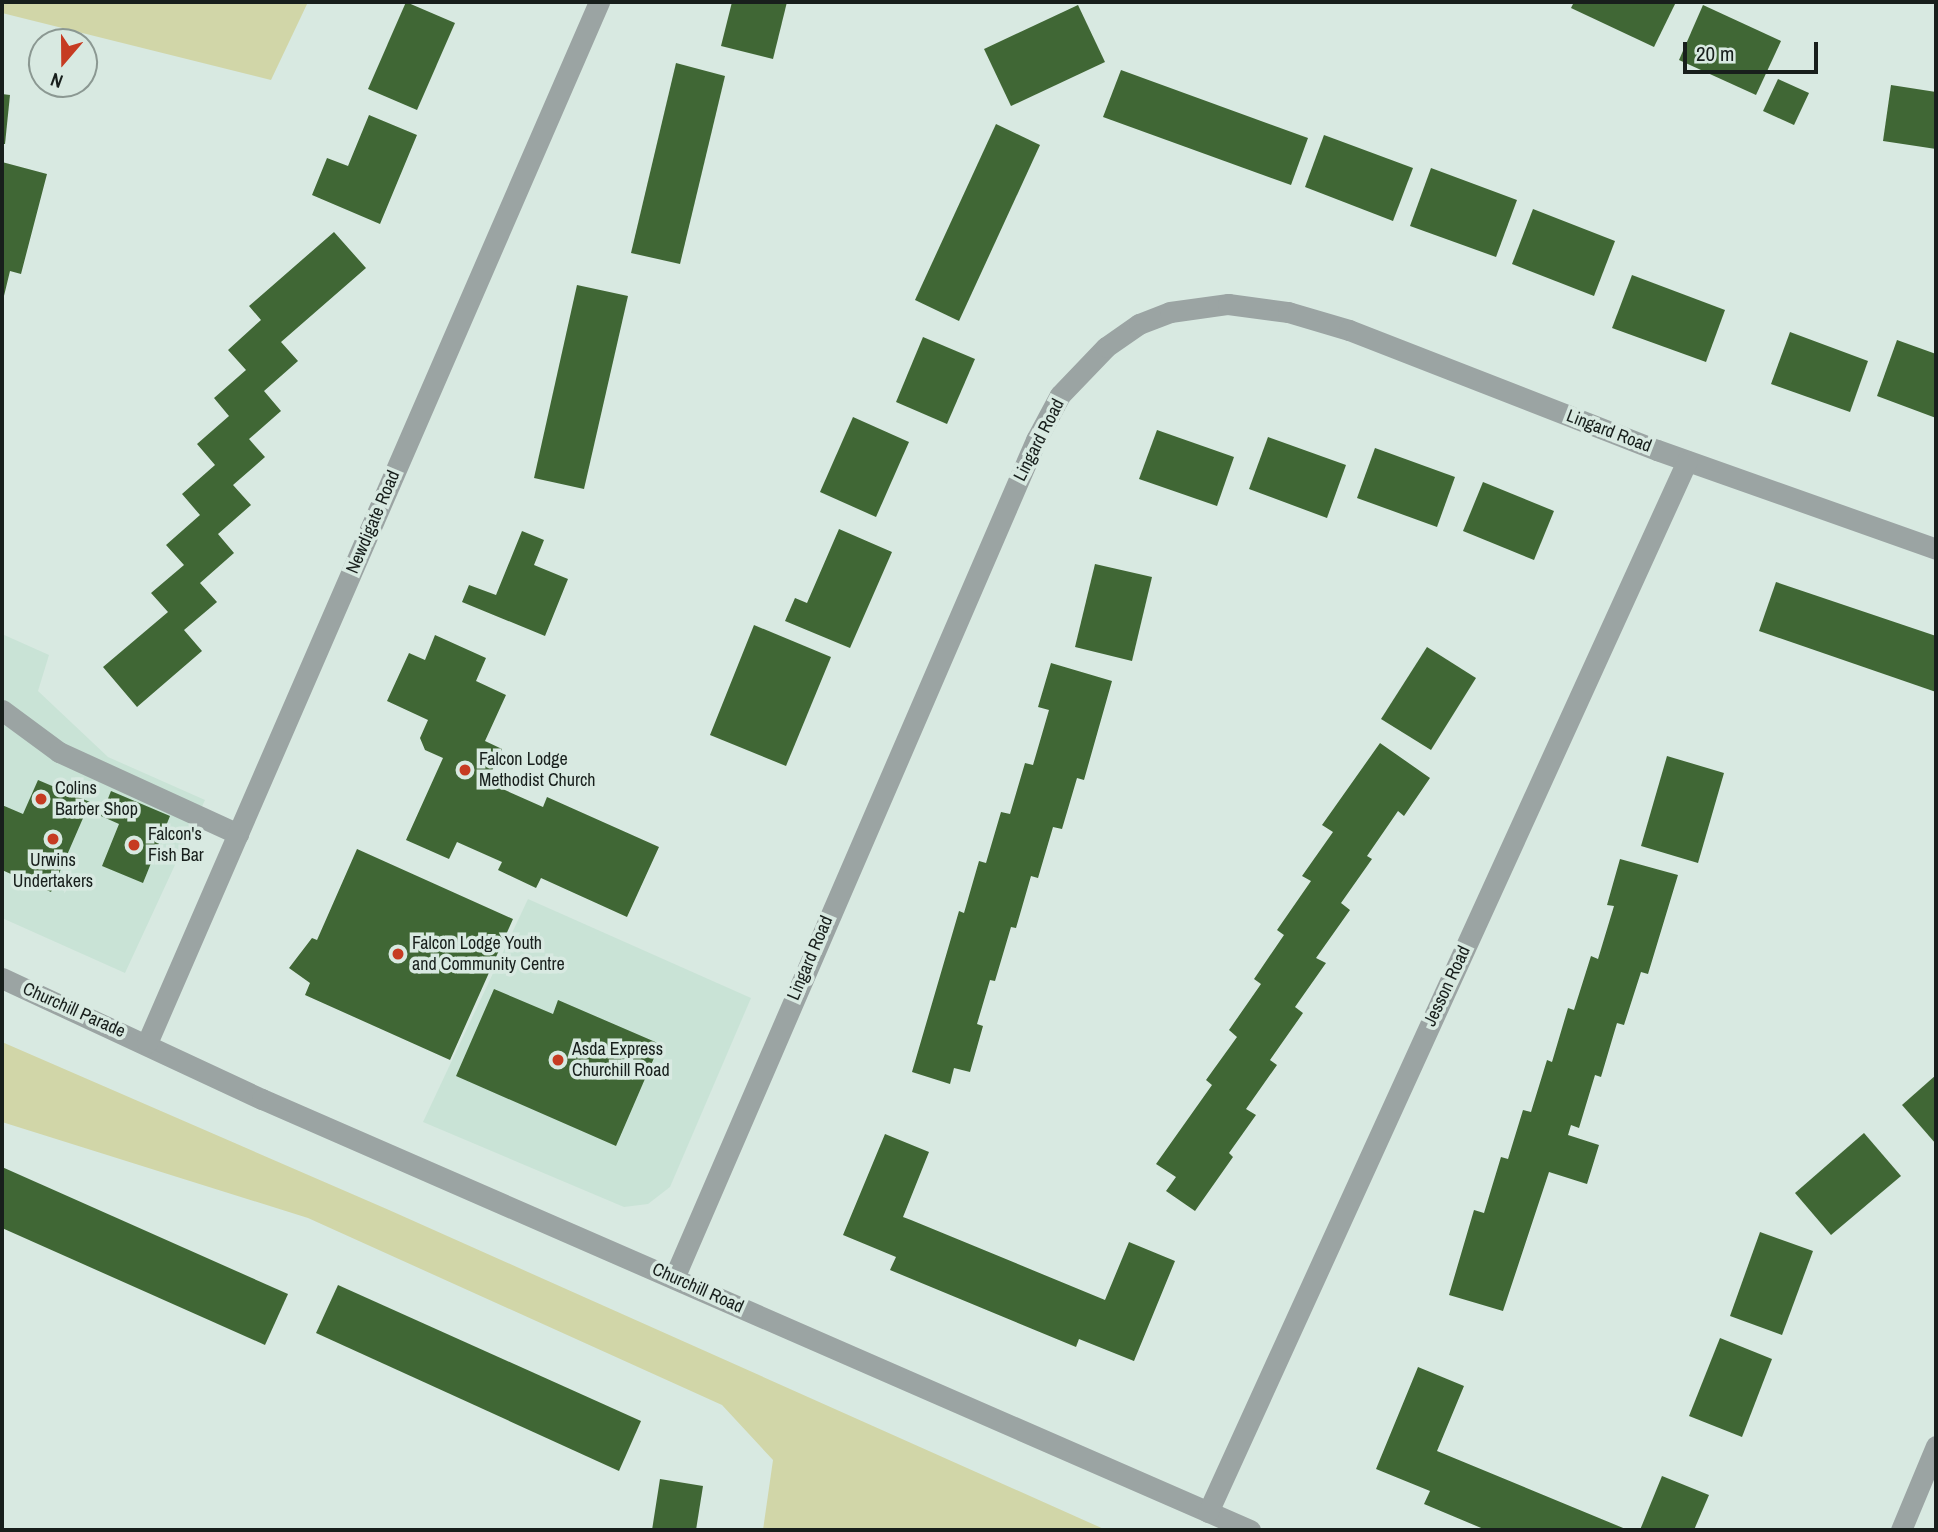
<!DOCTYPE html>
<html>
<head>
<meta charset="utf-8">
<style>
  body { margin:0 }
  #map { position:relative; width:1938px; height:1532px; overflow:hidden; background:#d8e9e1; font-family:"Archivo Narrow",sans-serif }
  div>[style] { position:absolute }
  .built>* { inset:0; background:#c9e3d6 }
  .green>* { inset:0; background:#d1d6a8 }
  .building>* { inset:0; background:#406735 }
  .service>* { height:21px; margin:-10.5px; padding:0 10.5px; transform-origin:10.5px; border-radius:10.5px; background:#9ba4a3 }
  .minor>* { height:21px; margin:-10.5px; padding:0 10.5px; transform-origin:10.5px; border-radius:10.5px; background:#9ba4a3 }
  .dots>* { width:19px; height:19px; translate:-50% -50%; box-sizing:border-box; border:4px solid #d8e9e1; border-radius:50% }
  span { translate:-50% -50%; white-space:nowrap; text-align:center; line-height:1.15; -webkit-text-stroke:7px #d8e9e1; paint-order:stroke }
  .street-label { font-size:18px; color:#181f1c }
  .poi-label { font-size:18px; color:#181f1c }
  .left { translate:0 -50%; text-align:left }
  .frame { position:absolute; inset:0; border:4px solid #181f1c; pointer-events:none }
  .north { position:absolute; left:28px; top:28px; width:70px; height:70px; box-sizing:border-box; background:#d8e9e1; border:2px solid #8b9892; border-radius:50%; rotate:200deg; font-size:19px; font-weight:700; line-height:28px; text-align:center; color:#181f1c }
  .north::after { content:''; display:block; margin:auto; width:24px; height:32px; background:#c63b22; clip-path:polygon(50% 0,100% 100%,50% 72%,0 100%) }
  .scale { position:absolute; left:1683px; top:42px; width:135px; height:32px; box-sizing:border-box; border:4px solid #181f1c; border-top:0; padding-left:9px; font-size:21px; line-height:24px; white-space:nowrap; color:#181f1c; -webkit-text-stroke:5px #d8e9e1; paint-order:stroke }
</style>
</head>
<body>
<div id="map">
  <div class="built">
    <div style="clip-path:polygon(2px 634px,49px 655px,38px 691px,108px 757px,205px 800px,125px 973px,2px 918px)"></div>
    <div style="clip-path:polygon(528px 899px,751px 998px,670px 1187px,648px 1204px,624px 1207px,423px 1122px)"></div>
  </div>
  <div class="green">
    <div style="clip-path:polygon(2px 2px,308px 2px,271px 80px,2px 13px)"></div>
    <div style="clip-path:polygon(2px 1042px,389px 1210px,1106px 1530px,763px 1530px,773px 1460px,722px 1405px,308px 1218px,2px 1122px)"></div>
  </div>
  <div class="building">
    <div style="clip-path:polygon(406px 2px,455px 23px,417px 110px,368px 89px)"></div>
    <div style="clip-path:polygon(732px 2px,787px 2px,773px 59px,721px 46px)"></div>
    <div style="clip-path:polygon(1574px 2px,1676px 2px,1654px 47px,1571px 8px)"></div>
    <div style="clip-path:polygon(1078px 5px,1105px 62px,1011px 106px,984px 49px)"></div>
    <div style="clip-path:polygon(1703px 5px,1781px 41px,1756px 95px,1679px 60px)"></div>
    <div style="clip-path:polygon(676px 63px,725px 76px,680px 264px,631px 253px)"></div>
    <div style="clip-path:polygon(1121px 70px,1308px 138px,1291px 185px,1103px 117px)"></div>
    <div style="clip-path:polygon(1778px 79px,1809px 93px,1794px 125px,1763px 111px)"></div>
    <div style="clip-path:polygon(1891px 85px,1936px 92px,1936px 149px,1883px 141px)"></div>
    <div style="clip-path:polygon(2px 94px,10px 95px,5px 144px,2px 144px)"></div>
    <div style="clip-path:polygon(369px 115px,417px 135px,380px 224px,312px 195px,327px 158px,348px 166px)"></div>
    <div style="clip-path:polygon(996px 124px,1040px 145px,959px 321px,915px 300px)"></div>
    <div style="clip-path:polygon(1324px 135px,1413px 168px,1393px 221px,1305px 187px)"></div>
    <div style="clip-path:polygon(2px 162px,47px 174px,21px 274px,10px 271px,3px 300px)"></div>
    <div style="clip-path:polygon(1431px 168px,1517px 200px,1496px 257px,1410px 226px)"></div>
    <div style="clip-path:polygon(1533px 209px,1615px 241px,1594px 296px,1512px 264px)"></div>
    <div style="clip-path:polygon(334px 232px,366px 268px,281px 342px,298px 361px,264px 391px,281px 411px,249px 439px,265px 457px,233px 485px,251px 505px,218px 534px,234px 553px,200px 583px,217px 602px,184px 630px,202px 651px,137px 707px,103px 667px,168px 612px,151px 593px,184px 565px,166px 545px,200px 515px,182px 494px,215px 465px,197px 444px,229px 416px,214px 398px,246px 370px,228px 350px,261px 320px,249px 306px)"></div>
    <div style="clip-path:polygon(1632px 275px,1725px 310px,1706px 362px,1612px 328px)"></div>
    <div style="clip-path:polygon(577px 285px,628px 296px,584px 489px,534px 478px)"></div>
    <div style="clip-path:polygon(1790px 332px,1868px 361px,1850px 412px,1771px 384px)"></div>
    <div style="clip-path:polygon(923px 337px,975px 359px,947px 424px,896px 402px)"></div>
    <div style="clip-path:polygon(1897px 340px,1936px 354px,1936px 418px,1877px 396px)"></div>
    <div style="clip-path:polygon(853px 417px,909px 442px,876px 517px,820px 492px)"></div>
    <div style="clip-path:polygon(1157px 430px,1234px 457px,1217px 506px,1139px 479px)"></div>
    <div style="clip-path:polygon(1268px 437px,1346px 465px,1327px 518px,1249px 489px)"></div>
    <div style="clip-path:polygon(1375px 448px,1455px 477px,1437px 527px,1357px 498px)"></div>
    <div style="clip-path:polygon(1483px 482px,1554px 511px,1534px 560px,1463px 531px)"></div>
    <div style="clip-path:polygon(839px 529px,892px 552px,850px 648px,785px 621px,795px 598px,807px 603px)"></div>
    <div style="clip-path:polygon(522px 531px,544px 540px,534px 565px,568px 579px,545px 636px,462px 602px,469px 585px,496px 595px)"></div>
    <div style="clip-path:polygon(1095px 564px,1152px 577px,1132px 661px,1075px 647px)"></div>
    <div style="clip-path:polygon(1776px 582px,1936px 636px,1936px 692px,1759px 631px)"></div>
    <div style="clip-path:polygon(754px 625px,831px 657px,786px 766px,710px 735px)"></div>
    <div style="clip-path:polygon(435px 635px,486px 658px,476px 681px,506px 695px,485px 741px,502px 749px,487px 782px,543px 807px,547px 797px,659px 847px,627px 917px,541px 878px,536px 888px,498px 870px,502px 862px,457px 842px,449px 859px,406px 840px,443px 758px,425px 750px,420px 738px,428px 720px,387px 701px,409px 653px,425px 660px)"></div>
    <div style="clip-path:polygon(1427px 647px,1476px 678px,1431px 750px,1381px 719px)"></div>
    <div style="clip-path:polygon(1051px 663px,1112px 681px,1084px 780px,1077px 778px,1062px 829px,1053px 827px,1038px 878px,1031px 876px,1016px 928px,1011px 927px,995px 981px,990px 980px,977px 1024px,983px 1026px,970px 1072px,954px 1068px,950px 1084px,912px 1072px,959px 911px,964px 913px,979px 861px,986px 863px,1001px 812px,1010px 814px,1025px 763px,1033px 765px,1049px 710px,1038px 707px)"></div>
    <div style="clip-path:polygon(1380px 743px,1430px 778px,1404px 816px,1398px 811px,1367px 856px,1372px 859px,1341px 903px,1350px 910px,1316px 958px,1326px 963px,1295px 1007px,1303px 1013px,1270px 1060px,1277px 1065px,1246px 1109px,1256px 1115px,1229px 1153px,1233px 1157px,1195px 1211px,1166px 1191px,1176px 1177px,1156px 1164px,1212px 1085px,1206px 1080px,1237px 1037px,1229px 1030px,1261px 984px,1254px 979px,1284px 935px,1277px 930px,1311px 881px,1302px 876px,1333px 832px,1322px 825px)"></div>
    <div style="clip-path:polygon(1667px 756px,1724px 773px,1698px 863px,1641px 846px)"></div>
    <div style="clip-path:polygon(38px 780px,90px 802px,51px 892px,2px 870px,2px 805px,23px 814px)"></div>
    <div style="clip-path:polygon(111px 791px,170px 816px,143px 883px,102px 866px,119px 824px,101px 816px)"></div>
    <div style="clip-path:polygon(357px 849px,513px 919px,450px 1060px,305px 995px,310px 983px,289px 968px,312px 938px,317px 940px)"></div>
    <div style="clip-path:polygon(1620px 859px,1678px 875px,1648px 974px,1641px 972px,1624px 1025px,1617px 1023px,1601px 1077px,1595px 1075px,1579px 1128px,1571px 1125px,1568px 1135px,1599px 1145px,1587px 1184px,1549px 1172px,1503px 1311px,1449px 1295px,1474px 1210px,1484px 1213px,1501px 1157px,1508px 1159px,1523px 1110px,1531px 1112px,1547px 1060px,1552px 1062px,1568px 1008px,1574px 1010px,1591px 956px,1598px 959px,1614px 906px,1607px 905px)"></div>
    <div style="clip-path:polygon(494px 989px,553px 1014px,558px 1000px,660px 1044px,616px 1146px,456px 1076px)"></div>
    <div style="clip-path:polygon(1936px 1075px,1936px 1144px,1902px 1105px)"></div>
    <div style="clip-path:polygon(1864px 1133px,1901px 1176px,1831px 1235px,1795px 1193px)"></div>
    <div style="clip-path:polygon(885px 1134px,929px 1152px,903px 1217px,911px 1220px,1105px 1300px,1129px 1242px,1175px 1261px,1134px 1361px,1079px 1339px,1076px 1347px,890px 1270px,896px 1257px,843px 1235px)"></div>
    <div style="clip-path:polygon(2px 1167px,288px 1294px,265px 1345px,2px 1228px)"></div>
    <div style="clip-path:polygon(1760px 1232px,1813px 1251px,1782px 1335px,1730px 1316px)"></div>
    <div style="clip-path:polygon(338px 1285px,641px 1421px,619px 1471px,316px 1333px)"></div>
    <div style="clip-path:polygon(1720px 1338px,1772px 1359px,1742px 1437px,1689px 1416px)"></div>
    <div style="clip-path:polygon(1418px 1367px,1464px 1386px,1437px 1451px,1628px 1530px,1486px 1530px,1424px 1504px,1430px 1491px,1376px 1469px)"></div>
    <div style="clip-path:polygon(1662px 1476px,1709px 1495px,1694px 1530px,1640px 1530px)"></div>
    <div style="clip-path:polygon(660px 1479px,703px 1486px,696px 1530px,652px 1530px)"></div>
  </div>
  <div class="service">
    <div style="left:2px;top:710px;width:71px;rotate:36.4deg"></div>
    <div style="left:59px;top:752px;width:197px;rotate:24.6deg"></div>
  </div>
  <div class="minor">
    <div style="left:2px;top:978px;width:287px;rotate:25deg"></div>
    <div style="left:262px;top:1099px;width:1078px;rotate:23.57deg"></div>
    <div style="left:147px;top:1043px;width:1135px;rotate:-66.53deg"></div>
    <div style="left:674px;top:1278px;width:913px;rotate:-66.64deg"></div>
    <div style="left:1036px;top:440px;width:51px;rotate:-61.9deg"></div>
    <div style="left:1060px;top:395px;width:66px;rotate:-46.2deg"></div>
    <div style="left:1106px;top:347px;width:40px;rotate:-34.9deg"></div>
    <div style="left:1139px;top:324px;width:33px;rotate:-21deg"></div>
    <div style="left:1170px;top:312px;width:59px;rotate:-7.9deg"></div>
    <div style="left:1228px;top:304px;width:61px;rotate:7.6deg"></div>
    <div style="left:1288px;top:312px;width:64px;rotate:16.4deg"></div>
    <div style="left:1349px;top:330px;width:331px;rotate:21.3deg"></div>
    <div style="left:1657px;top:450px;width:296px;rotate:19.5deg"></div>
    <div style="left:1208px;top:1512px;width:1155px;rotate:-65.5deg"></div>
    <div style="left:1901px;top:1530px;width:91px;rotate:-67.4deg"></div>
  </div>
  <div class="dots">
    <div style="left:465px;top:770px;background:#c63b22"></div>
    <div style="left:41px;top:799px;background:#c63b22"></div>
    <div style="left:53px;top:839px;background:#c63b22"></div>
    <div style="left:134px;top:845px;background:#c63b22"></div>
    <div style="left:398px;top:954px;background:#c63b22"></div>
    <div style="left:558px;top:1060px;background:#c63b22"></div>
  </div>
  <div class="street-label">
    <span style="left:1609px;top:431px;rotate:21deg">Lingard Road</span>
    <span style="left:1039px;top:440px;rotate:-63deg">Lingard Road</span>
    <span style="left:373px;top:522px;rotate:-67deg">Newdigate Road</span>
    <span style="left:810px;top:958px;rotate:-67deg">Lingard Road</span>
    <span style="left:1447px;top:986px;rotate:-65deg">Jesson Road</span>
    <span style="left:74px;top:1010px;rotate:24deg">Churchill Parade</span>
    <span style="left:698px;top:1288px;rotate:24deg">Churchill Road</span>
  </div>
  <div class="poi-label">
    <span class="left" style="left:479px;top:770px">Falcon Lodge<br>Methodist Church</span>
    <span class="left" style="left:55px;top:799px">Colins<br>Barber Shop</span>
    <span class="left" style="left:148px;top:845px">Falcon's<br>Fish Bar</span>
    <span style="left:53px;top:871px">Urwins<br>Undertakers</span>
    <span class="left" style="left:412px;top:954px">Falcon Lodge Youth<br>and Community Centre</span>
    <span class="left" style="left:572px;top:1060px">Asda Express<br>Churchill Road</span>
  </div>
  <div class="frame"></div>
  <div class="north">N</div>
  <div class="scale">20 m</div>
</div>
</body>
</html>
